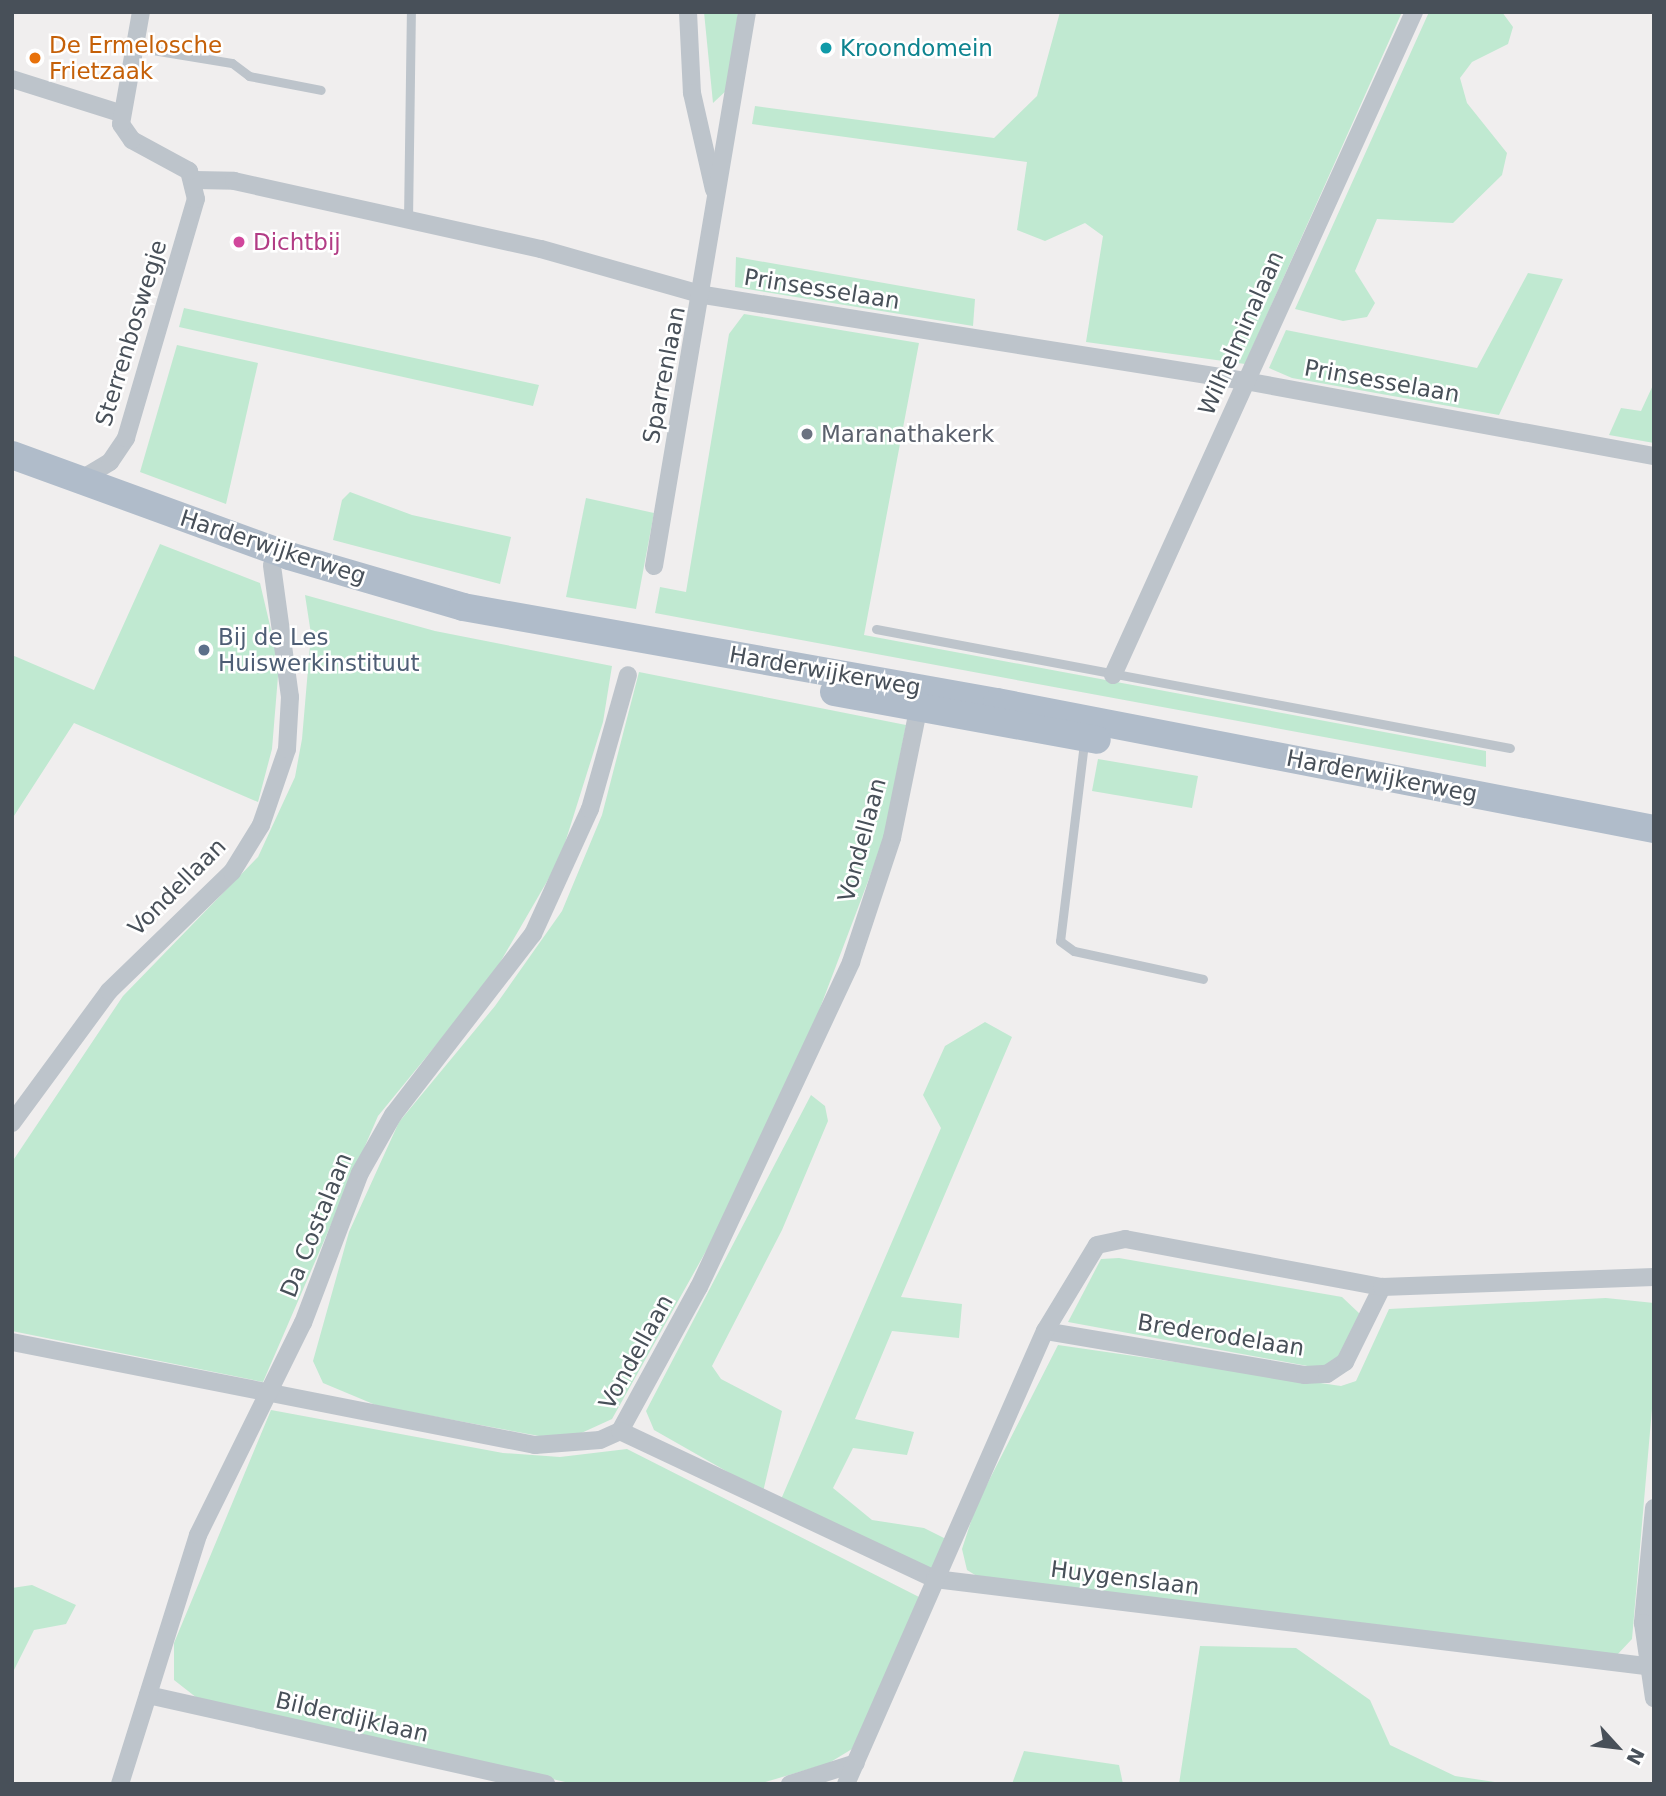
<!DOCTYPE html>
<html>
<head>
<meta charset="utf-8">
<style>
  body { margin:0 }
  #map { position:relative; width:1666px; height:1796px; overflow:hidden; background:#f0eeee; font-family:"DejaVu Sans",sans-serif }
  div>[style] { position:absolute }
  .green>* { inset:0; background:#c0e9d1 }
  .lane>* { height:9px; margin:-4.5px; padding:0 4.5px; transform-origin:4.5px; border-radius:4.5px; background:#bdc4cb }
  .street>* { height:18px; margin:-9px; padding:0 9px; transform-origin:9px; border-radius:9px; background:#bdc4cb }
  .primary>* { height:28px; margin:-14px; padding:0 14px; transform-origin:14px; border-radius:14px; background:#b0bcca }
  .dots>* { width:19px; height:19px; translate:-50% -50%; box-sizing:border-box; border:4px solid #fff; border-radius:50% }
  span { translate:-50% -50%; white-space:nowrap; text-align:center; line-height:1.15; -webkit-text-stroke:5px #fff; paint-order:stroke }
  .food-label { font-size:23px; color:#c56008 }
  .left { translate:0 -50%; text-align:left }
  .culture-label { font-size:23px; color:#0d838f }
  .hotel-label { font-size:23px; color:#b23c85 }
  .street-label { font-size:23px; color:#485059 }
  .worship-label { font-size:23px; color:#5b616d }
  .service-label { font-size:23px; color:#4e5e75 }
  .frame { position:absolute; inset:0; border:14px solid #485059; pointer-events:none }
  .north { position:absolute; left:1582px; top:1712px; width:70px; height:70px; -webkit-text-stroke:5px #fff; paint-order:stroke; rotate:117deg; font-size:19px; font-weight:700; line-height:28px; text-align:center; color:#485059 }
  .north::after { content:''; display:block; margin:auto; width:24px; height:32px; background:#485059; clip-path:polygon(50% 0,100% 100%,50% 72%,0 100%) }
</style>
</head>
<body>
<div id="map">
  <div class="green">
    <div style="clip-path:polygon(704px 12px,738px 12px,728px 89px,713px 103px)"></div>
    <div style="clip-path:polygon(1060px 12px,1402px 12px,1245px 364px,1086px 342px,1103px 236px,1085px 223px,1045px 241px,1017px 230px,1027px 162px,752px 124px,755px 106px,994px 138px,1037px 96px)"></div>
    <div style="clip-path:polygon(1429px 12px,1502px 12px,1513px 27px,1508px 44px,1472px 62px,1460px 78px,1467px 103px,1507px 153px,1502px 175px,1453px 223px,1377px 219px,1355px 271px,1375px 303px,1367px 317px,1343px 321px,1295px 309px)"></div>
    <div style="clip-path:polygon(736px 257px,975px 299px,973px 326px,735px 287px)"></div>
    <div style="clip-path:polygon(1528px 273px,1563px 279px,1499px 415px,1292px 378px,1269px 368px,1286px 330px,1477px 368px)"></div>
    <div style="clip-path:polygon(184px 308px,285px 330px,539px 385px,533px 406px,179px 327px)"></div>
    <div style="clip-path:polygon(744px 314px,919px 343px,864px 635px,1486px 751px,1486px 767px,655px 613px,660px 587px,686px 592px,729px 334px)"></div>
    <div style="clip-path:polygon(177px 345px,258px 363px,226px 504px,140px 472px)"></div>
    <div style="clip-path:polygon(1654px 383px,1654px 443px,1609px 435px,1621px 408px,1641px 411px)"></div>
    <div style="clip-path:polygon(350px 492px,412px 515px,511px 537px,500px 584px,333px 540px,342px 500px)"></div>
    <div style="clip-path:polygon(586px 498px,654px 513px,636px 609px,566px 597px)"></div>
    <div style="clip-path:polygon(160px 544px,260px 583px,279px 664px,272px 749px,258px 802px,74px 723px,12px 819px,12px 655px,94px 690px)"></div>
    <div style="clip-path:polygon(305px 595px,435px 631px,612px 666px,603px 722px,560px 859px,491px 978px,378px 1116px,263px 1382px,12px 1331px,12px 1162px,123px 996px,258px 857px,295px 777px,302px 739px,311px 634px)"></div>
    <div style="clip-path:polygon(639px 672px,906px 725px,884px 839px,800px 1061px,715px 1235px,612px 1419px,577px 1435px,539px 1436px,378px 1406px,323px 1383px,313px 1361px,349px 1232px,399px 1122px,495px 1006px,562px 911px,602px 815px)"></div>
    <div style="clip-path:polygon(1098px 759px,1198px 776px,1192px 808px,1092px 791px)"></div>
    <div style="clip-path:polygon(985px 1022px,1012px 1037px,901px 1297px,962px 1304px,959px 1338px,892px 1331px,855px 1419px,914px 1432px,907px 1455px,853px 1448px,833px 1488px,872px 1520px,924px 1528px,946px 1539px,932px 1570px,779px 1504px,941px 1128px,923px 1095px,945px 1046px)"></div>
    <div style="clip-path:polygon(811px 1095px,825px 1106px,828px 1121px,782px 1230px,712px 1366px,721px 1379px,782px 1411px,763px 1492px,654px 1430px,646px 1411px)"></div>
    <div style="clip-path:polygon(1119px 1258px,1342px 1297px,1360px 1314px,1356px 1332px,1333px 1364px,1313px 1367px,1068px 1322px,1101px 1259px)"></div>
    <div style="clip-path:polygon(1606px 1298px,1654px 1303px,1654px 1386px,1632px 1639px,1616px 1656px,980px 1578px,967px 1570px,962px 1549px,976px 1506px,1058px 1345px,1341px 1386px,1356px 1381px,1389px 1309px)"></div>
    <div style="clip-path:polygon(271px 1410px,503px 1453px,560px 1457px,627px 1449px,921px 1598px,852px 1749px,829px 1763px,759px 1784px,574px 1784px,197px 1698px,174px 1680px,174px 1643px)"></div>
    <div style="clip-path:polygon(32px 1585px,76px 1605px,66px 1624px,34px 1630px,12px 1674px,12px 1588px)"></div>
    <div style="clip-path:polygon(1200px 1646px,1296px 1648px,1370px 1700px,1390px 1745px,1455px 1776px,1508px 1784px,1179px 1784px)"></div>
    <div style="clip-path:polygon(1024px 1751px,1119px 1765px,1123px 1784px,1012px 1784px)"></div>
  </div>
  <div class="lane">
    <div style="left:134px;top:47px;width:99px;rotate:9.3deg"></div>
    <div style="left:232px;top:63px;width:21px;rotate:37deg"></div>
    <div style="left:249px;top:76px;width:73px;rotate:11deg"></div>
    <div style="left:408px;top:220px;width:208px;rotate:-89.2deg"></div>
    <div style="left:876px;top:629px;width:645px;rotate:10.63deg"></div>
    <div style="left:1084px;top:743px;width:199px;rotate:96.9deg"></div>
    <div style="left:1060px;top:941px;width:17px;rotate:36deg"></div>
    <div style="left:1074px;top:951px;width:132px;rotate:12.2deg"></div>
  </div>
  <div class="street">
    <div style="left:688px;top:12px;width:81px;rotate:87.2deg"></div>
    <div style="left:692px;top:93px;width:99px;rotate:77.2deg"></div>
    <div style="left:12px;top:79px;width:113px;rotate:17.5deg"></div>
    <div style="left:195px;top:180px;width:39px;rotate:1deg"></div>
    <div style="left:234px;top:181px;width:314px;rotate:12.5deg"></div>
    <div style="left:541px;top:249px;width:169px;rotate:15.8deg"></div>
    <div style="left:704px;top:295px;width:548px;rotate:9.03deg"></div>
    <div style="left:1245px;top:381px;width:416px;rotate:10.4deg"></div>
    <div style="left:80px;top:480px;width:35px;rotate:-31deg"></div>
    <div style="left:110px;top:462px;width:29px;rotate:-56deg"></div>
    <div style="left:126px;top:438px;width:249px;rotate:-73.7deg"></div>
    <div style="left:196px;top:199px;width:29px;rotate:-104deg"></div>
    <div style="left:189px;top:171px;width:65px;rotate:-151.5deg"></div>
    <div style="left:132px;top:140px;width:19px;rotate:-125deg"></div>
    <div style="left:121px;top:124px;width:114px;rotate:-79.9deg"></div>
    <div style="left:654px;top:566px;width:562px;rotate:-80.47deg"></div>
    <div style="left:1113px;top:675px;width:728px;rotate:-65.58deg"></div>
    <div style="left:12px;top:1123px;width:164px;rotate:-53.7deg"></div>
    <div style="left:109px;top:991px;width:171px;rotate:-44.1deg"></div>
    <div style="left:232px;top:872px;width:55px;rotate:-58.3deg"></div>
    <div style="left:261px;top:825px;width:80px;rotate:-71.1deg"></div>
    <div style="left:287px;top:749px;width:52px;rotate:-86.7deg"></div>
    <div style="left:290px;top:697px;width:133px;rotate:-97.8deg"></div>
    <div style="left:1045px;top:1331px;width:264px;rotate:9.6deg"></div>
    <div style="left:1305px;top:1375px;width:22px;rotate:-3deg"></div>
    <div style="left:1327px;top:1374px;width:22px;rotate:-34deg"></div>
    <div style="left:1345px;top:1362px;width:84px;rotate:-63.7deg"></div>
    <div style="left:12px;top:1342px;width:533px;rotate:11.14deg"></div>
    <div style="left:535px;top:1445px;width:65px;rotate:-4.4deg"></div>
    <div style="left:600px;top:1440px;width:22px;rotate:-24deg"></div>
    <div style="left:620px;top:1431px;width:164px;rotate:-61.3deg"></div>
    <div style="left:699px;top:1287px;width:359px;rotate:-64.9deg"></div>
    <div style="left:851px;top:962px;width:131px;rotate:-71.7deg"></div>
    <div style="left:892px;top:838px;width:120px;rotate:-78.5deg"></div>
    <div style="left:620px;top:1431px;width:348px;rotate:25.2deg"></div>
    <div style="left:935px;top:1579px;width:724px;rotate:6.98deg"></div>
    <div style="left:1654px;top:1508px;width:116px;rotate:95.5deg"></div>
    <div style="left:1643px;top:1623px;width:76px;rotate:81.7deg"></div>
    <div style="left:148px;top:1695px;width:408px;rotate:12.6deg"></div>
    <div style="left:120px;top:1784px;width:261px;rotate:-72.6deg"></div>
    <div style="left:198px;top:1535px;width:237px;rotate:-63.7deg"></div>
    <div style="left:303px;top:1323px;width:160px;rotate:-69.2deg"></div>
    <div style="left:360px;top:1173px;width:67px;rotate:-60.4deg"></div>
    <div style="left:393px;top:1115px;width:229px;rotate:-52.3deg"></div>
    <div style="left:533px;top:934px;width:137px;rotate:-65.5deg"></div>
    <div style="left:590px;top:809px;width:139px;rotate:-74.2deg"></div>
    <div style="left:790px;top:1784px;width:69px;rotate:-17.7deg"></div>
    <div style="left:846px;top:1784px;width:495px;rotate:-66.3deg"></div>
    <div style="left:1045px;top:1331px;width:100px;rotate:-58.8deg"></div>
    <div style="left:1097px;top:1245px;width:29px;rotate:-12deg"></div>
    <div style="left:1125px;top:1239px;width:261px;rotate:10.6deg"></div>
    <div style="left:1382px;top:1287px;width:272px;rotate:-2.1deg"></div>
  </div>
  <div class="primary">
    <div style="left:12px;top:455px;width:295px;rotate:20deg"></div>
    <div style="left:289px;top:556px;width:181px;rotate:16.3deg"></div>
    <div style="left:463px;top:607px;width:542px;rotate:10.09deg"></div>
    <div style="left:997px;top:702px;width:669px;rotate:10.94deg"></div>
    <div style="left:834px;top:692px;width:267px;rotate:10.3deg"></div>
  </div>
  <div class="dots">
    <div style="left:826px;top:48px;background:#0f9aa8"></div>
    <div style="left:35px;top:58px;background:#e8710a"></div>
    <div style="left:239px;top:242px;background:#d1479c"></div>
    <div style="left:807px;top:434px;background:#6b7280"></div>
    <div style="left:204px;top:650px;background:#5c6f8a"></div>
  </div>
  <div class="food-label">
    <span class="left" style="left:49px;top:58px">De Ermelosche<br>Frietzaak</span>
  </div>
  <div class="culture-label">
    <span class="left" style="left:840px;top:48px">Kroondomein</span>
  </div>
  <div class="hotel-label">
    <span class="left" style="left:253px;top:242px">Dichtbij</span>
  </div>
  <div class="street-label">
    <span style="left:822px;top:289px;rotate:9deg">Prinsesselaan</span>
    <span style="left:131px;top:333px;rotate:-73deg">Sterrenboswegje</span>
    <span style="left:1241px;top:333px;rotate:-66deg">Wilhelminalaan</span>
    <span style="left:664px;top:375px;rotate:-79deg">Sparrenlaan</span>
    <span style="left:1382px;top:381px;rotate:10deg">Prinsesselaan</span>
    <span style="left:273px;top:547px;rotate:18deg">Harderwijkerweg</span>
    <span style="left:825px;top:671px;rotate:10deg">Harderwijkerweg</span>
    <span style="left:1382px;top:776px;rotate:11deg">Harderwijkerweg</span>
    <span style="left:862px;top:840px;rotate:-75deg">Vondellaan</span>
    <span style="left:177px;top:887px;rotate:-45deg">Vondellaan</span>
    <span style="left:316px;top:1225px;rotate:-68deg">Da Costalaan</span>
    <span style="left:1221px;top:1335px;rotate:9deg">Brederodelaan</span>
    <span style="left:636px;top:1352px;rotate:-61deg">Vondellaan</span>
    <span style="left:1125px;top:1578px;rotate:7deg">Huygenslaan</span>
    <span style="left:352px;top:1717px;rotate:13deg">Bilderdijklaan</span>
  </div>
  <div class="worship-label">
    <span class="left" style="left:821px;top:434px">Maranathakerk</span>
  </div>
  <div class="service-label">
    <span class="left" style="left:218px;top:650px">Bij de Les<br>Huiswerkinstituut</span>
  </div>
  <div class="frame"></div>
  <div class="north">N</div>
</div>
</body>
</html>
